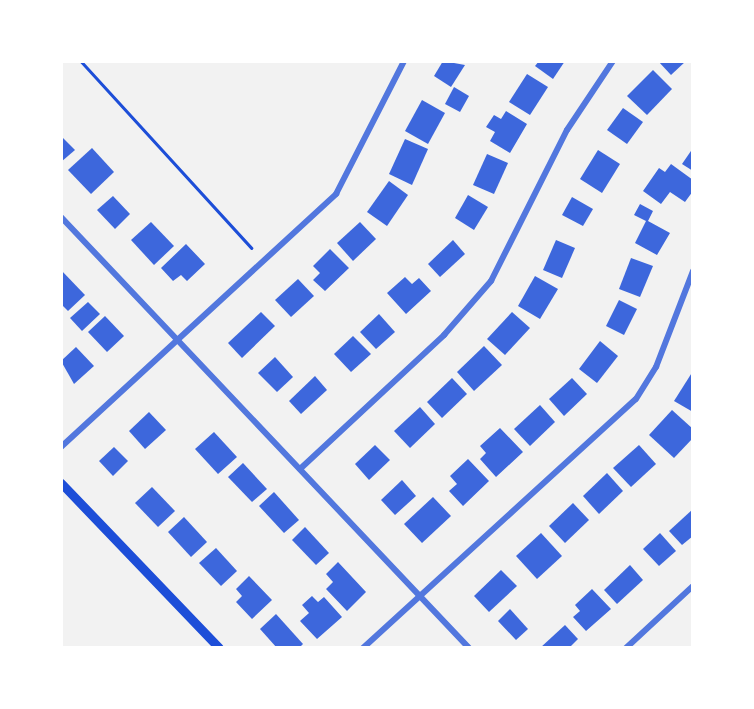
<!DOCTYPE html>
<html>
<head>
<meta charset="utf-8">
<style>
  body { margin:0 }
  #map { position:relative; width:754px; height:709px; overflow:hidden; background:#f2f2f2; font-family:"Public Sans",sans-serif }
  div>[style] { position:absolute }
  .building>* { inset:0; background:#3d67dc }
  .path>* { height:2.5px; margin:-1.25px; padding:0 1.25px; transform-origin:1.25px; border-radius:1.25px; background:#1d4ed8 }
  .minor>* { height:6px; margin:-3px; padding:0 3px; transform-origin:3px; border-radius:3px; background:#5277de }
  .secondary>* { height:9px; margin:-4.5px; padding:0 4.5px; transform-origin:4.5px; border-radius:4.5px; background:#1d4ed8 }
  span { translate:-50% -50%; white-space:nowrap; text-align:center; line-height:1.15; -webkit-text-stroke:6px #fff; paint-order:stroke }
  .frame { position:absolute; inset:0; border:63px solid #fff; pointer-events:none }
</style>
</head>
<body>
<div id="map">
  <div class="building">
    <div style="clip-path:polygon(443px 61px,465px 65px,451px 87px,434px 76px)"></div>
    <div style="clip-path:polygon(539px 61px,565px 61px,553px 79px,535px 66px)"></div>
    <div style="clip-path:polygon(658px 61px,686px 61px,671px 75px)"></div>
    <div style="clip-path:polygon(653px 70px,672px 89px,647px 115px,627px 96px)"></div>
    <div style="clip-path:polygon(527px 74px,548px 87px,530px 115px,509px 102px)"></div>
    <div style="clip-path:polygon(454px 87px,469px 96px,460px 112px,445px 104px)"></div>
    <div style="clip-path:polygon(422px 100px,445px 113px,428px 144px,405px 131px)"></div>
    <div style="clip-path:polygon(623px 108px,643px 122px,627px 144px,607px 130px)"></div>
    <div style="clip-path:polygon(506px 111px,527px 124px,510px 153px,490px 141px,495px 132px,486px 127px,494px 115px,501px 119px)"></div>
    <div style="clip-path:polygon(61px 136px,75px 150px,61px 162px)"></div>
    <div style="clip-path:polygon(405px 139px,428px 149px,412px 185px,389px 174px)"></div>
    <div style="clip-path:polygon(92px 148px,114px 172px,91px 194px,68px 170px)"></div>
    <div style="clip-path:polygon(693px 148px,693px 171px,682px 164px)"></div>
    <div style="clip-path:polygon(598px 150px,620px 164px,602px 193px,580px 179px)"></div>
    <div style="clip-path:polygon(487px 154px,508px 163px,494px 194px,473px 185px)"></div>
    <div style="clip-path:polygon(671px 164px,693px 180px,693px 191px,685px 202px,670px 192px,661px 204px,643px 191px,659px 168px,665px 172px)"></div>
    <div style="clip-path:polygon(389px 181px,408px 195px,387px 226px,367px 212px)"></div>
    <div style="clip-path:polygon(468px 195px,488px 207px,474px 230px,455px 218px)"></div>
    <div style="clip-path:polygon(113px 196px,130px 214px,115px 229px,97px 210px)"></div>
    <div style="clip-path:polygon(572px 197px,593px 209px,583px 226px,562px 215px)"></div>
    <div style="clip-path:polygon(640px 204px,653px 211px,648px 221px,670px 233px,657px 255px,635px 243px,646px 221px,634px 215px)"></div>
    <div style="clip-path:polygon(151px 222px,174px 246px,154px 265px,131px 240px)"></div>
    <div style="clip-path:polygon(360px 222px,376px 239px,353px 261px,337px 243px)"></div>
    <div style="clip-path:polygon(453px 240px,465px 254px,440px 277px,428px 264px)"></div>
    <div style="clip-path:polygon(556px 240px,575px 248px,562px 278px,543px 270px)"></div>
    <div style="clip-path:polygon(186px 244px,205px 264px,187px 281px,181px 275px,173px 281px,161px 268px)"></div>
    <div style="clip-path:polygon(330px 249px,349px 268px,325px 291px,313px 280px,320px 273px,313px 266px)"></div>
    <div style="clip-path:polygon(631px 258px,653px 266px,640px 297px,619px 289px)"></div>
    <div style="clip-path:polygon(61px 270px,85px 295px,68px 311px,61px 304px)"></div>
    <div style="clip-path:polygon(535px 276px,558px 289px,540px 319px,518px 306px)"></div>
    <div style="clip-path:polygon(405px 277px,412px 284px,419px 278px,431px 291px,406px 314px,387px 293px)"></div>
    <div style="clip-path:polygon(298px 279px,314px 296px,291px 317px,275px 300px)"></div>
    <div style="clip-path:polygon(619px 300px,637px 309px,624px 335px,606px 326px)"></div>
    <div style="clip-path:polygon(88px 302px,100px 314px,82px 331px,70px 318px)"></div>
    <div style="clip-path:polygon(261px 312px,275px 326px,242px 358px,228px 343px)"></div>
    <div style="clip-path:polygon(512px 312px,530px 328px,505px 355px,487px 339px)"></div>
    <div style="clip-path:polygon(379px 314px,395px 332px,376px 349px,360px 332px)"></div>
    <div style="clip-path:polygon(105px 316px,124px 336px,107px 352px,88px 332px)"></div>
    <div style="clip-path:polygon(353px 336px,371px 354px,351px 372px,334px 354px)"></div>
    <div style="clip-path:polygon(600px 341px,618px 356px,597px 383px,579px 369px)"></div>
    <div style="clip-path:polygon(484px 346px,502px 365px,474px 391px,457px 372px)"></div>
    <div style="clip-path:polygon(76px 347px,94px 366px,74px 384px,61px 361px)"></div>
    <div style="clip-path:polygon(275px 357px,293px 377px,277px 392px,258px 373px)"></div>
    <div style="clip-path:polygon(693px 371px,693px 412px,674px 401px)"></div>
    <div style="clip-path:polygon(315px 376px,327px 390px,301px 414px,289px 401px)"></div>
    <div style="clip-path:polygon(452px 378px,467px 394px,442px 418px,427px 402px)"></div>
    <div style="clip-path:polygon(572px 378px,587px 394px,564px 416px,549px 399px)"></div>
    <div style="clip-path:polygon(540px 405px,555px 422px,530px 446px,514px 429px)"></div>
    <div style="clip-path:polygon(420px 407px,435px 424px,410px 448px,394px 431px)"></div>
    <div style="clip-path:polygon(672px 410px,693px 429px,693px 438px,674px 458px,649px 435px)"></div>
    <div style="clip-path:polygon(149px 412px,166px 430px,145px 449px,129px 431px)"></div>
    <div style="clip-path:polygon(500px 428px,523px 452px,496px 477px,480px 459px,486px 453px,480px 446px)"></div>
    <div style="clip-path:polygon(214px 432px,237px 457px,218px 474px,195px 449px)"></div>
    <div style="clip-path:polygon(375px 445px,390px 460px,369px 480px,355px 464px)"></div>
    <div style="clip-path:polygon(639px 445px,656px 464px,631px 487px,613px 468px)"></div>
    <div style="clip-path:polygon(114px 447px,128px 461px,113px 476px,99px 461px)"></div>
    <div style="clip-path:polygon(468px 459px,489px 481px,463px 506px,449px 491px,457px 484px,450px 476px)"></div>
    <div style="clip-path:polygon(243px 463px,267px 489px,252px 502px,228px 477px)"></div>
    <div style="clip-path:polygon(607px 473px,623px 491px,599px 514px,583px 496px)"></div>
    <div style="clip-path:polygon(402px 480px,416px 496px,395px 515px,381px 500px)"></div>
    <div style="clip-path:polygon(152px 487px,175px 511px,158px 527px,135px 503px)"></div>
    <div style="clip-path:polygon(274px 492px,299px 520px,284px 533px,259px 506px)"></div>
    <div style="clip-path:polygon(433px 497px,451px 516px,422px 543px,404px 524px)"></div>
    <div style="clip-path:polygon(573px 503px,589px 520px,565px 543px,549px 526px)"></div>
    <div style="clip-path:polygon(693px 509px,693px 536px,682px 545px,669px 531px)"></div>
    <div style="clip-path:polygon(184px 517px,207px 542px,191px 557px,168px 532px)"></div>
    <div style="clip-path:polygon(305px 527px,329px 553px,316px 565px,292px 540px)"></div>
    <div style="clip-path:polygon(541px 533px,562px 556px,537px 579px,516px 556px)"></div>
    <div style="clip-path:polygon(660px 533px,676px 551px,659px 566px,643px 549px)"></div>
    <div style="clip-path:polygon(216px 548px,237px 571px,221px 586px,199px 563px)"></div>
    <div style="clip-path:polygon(338px 562px,366px 592px,347px 611px,326px 589px,333px 582px,326px 574px)"></div>
    <div style="clip-path:polygon(630px 565px,643px 580px,617px 604px,604px 590px)"></div>
    <div style="clip-path:polygon(501px 570px,517px 586px,489px 612px,474px 596px)"></div>
    <div style="clip-path:polygon(249px 576px,272px 600px,252px 619px,236px 602px,242px 596px,236px 589px)"></div>
    <div style="clip-path:polygon(592px 589px,611px 609px,586px 631px,573px 617px,580px 611px,575px 605px)"></div>
    <div style="clip-path:polygon(312px 596px,318px 602px,324px 597px,342px 617px,317px 639px,300px 621px,309px 613px,302px 605px)"></div>
    <div style="clip-path:polygon(510px 609px,528px 629px,516px 640px,498px 621px)"></div>
    <div style="clip-path:polygon(276px 614px,303px 644px,299px 648px,277px 648px,260px 629px)"></div>
    <div style="clip-path:polygon(565px 625px,578px 639px,569px 648px,540px 648px)"></div>
  </div>
  <div class="path">
    <div style="left:81px;top:61px;width:253px;rotate:47.6deg"></div>
  </div>
  <div class="minor">
    <div style="left:61px;top:217px;width:593px;rotate:46.57deg"></div>
    <div style="left:61px;top:447px;width:374px;rotate:-42.6deg"></div>
    <div style="left:336px;top:194px;width:149px;rotate:-62.9deg"></div>
    <div style="left:300px;top:469px;width:197px;rotate:-42.9deg"></div>
    <div style="left:444px;top:335px;width:72px;rotate:-49deg"></div>
    <div style="left:491px;top:281px;width:169px;rotate:-63.3deg"></div>
    <div style="left:567px;top:130px;width:83px;rotate:-56.3deg"></div>
    <div style="left:363px;top:648px;width:369px;rotate:-42.4deg"></div>
    <div style="left:636px;top:399px;width:38px;rotate:-58deg"></div>
    <div style="left:656px;top:367px;width:103px;rotate:-68.9deg"></div>
    <div style="left:626px;top:648px;width:91px;rotate:-42.8deg"></div>
  </div>
  <div class="secondary">
    <div style="left:61px;top:483px;width:228px;rotate:46.2deg"></div>
  </div>
  <div class="frame"></div>
</div>
</body>
</html>
